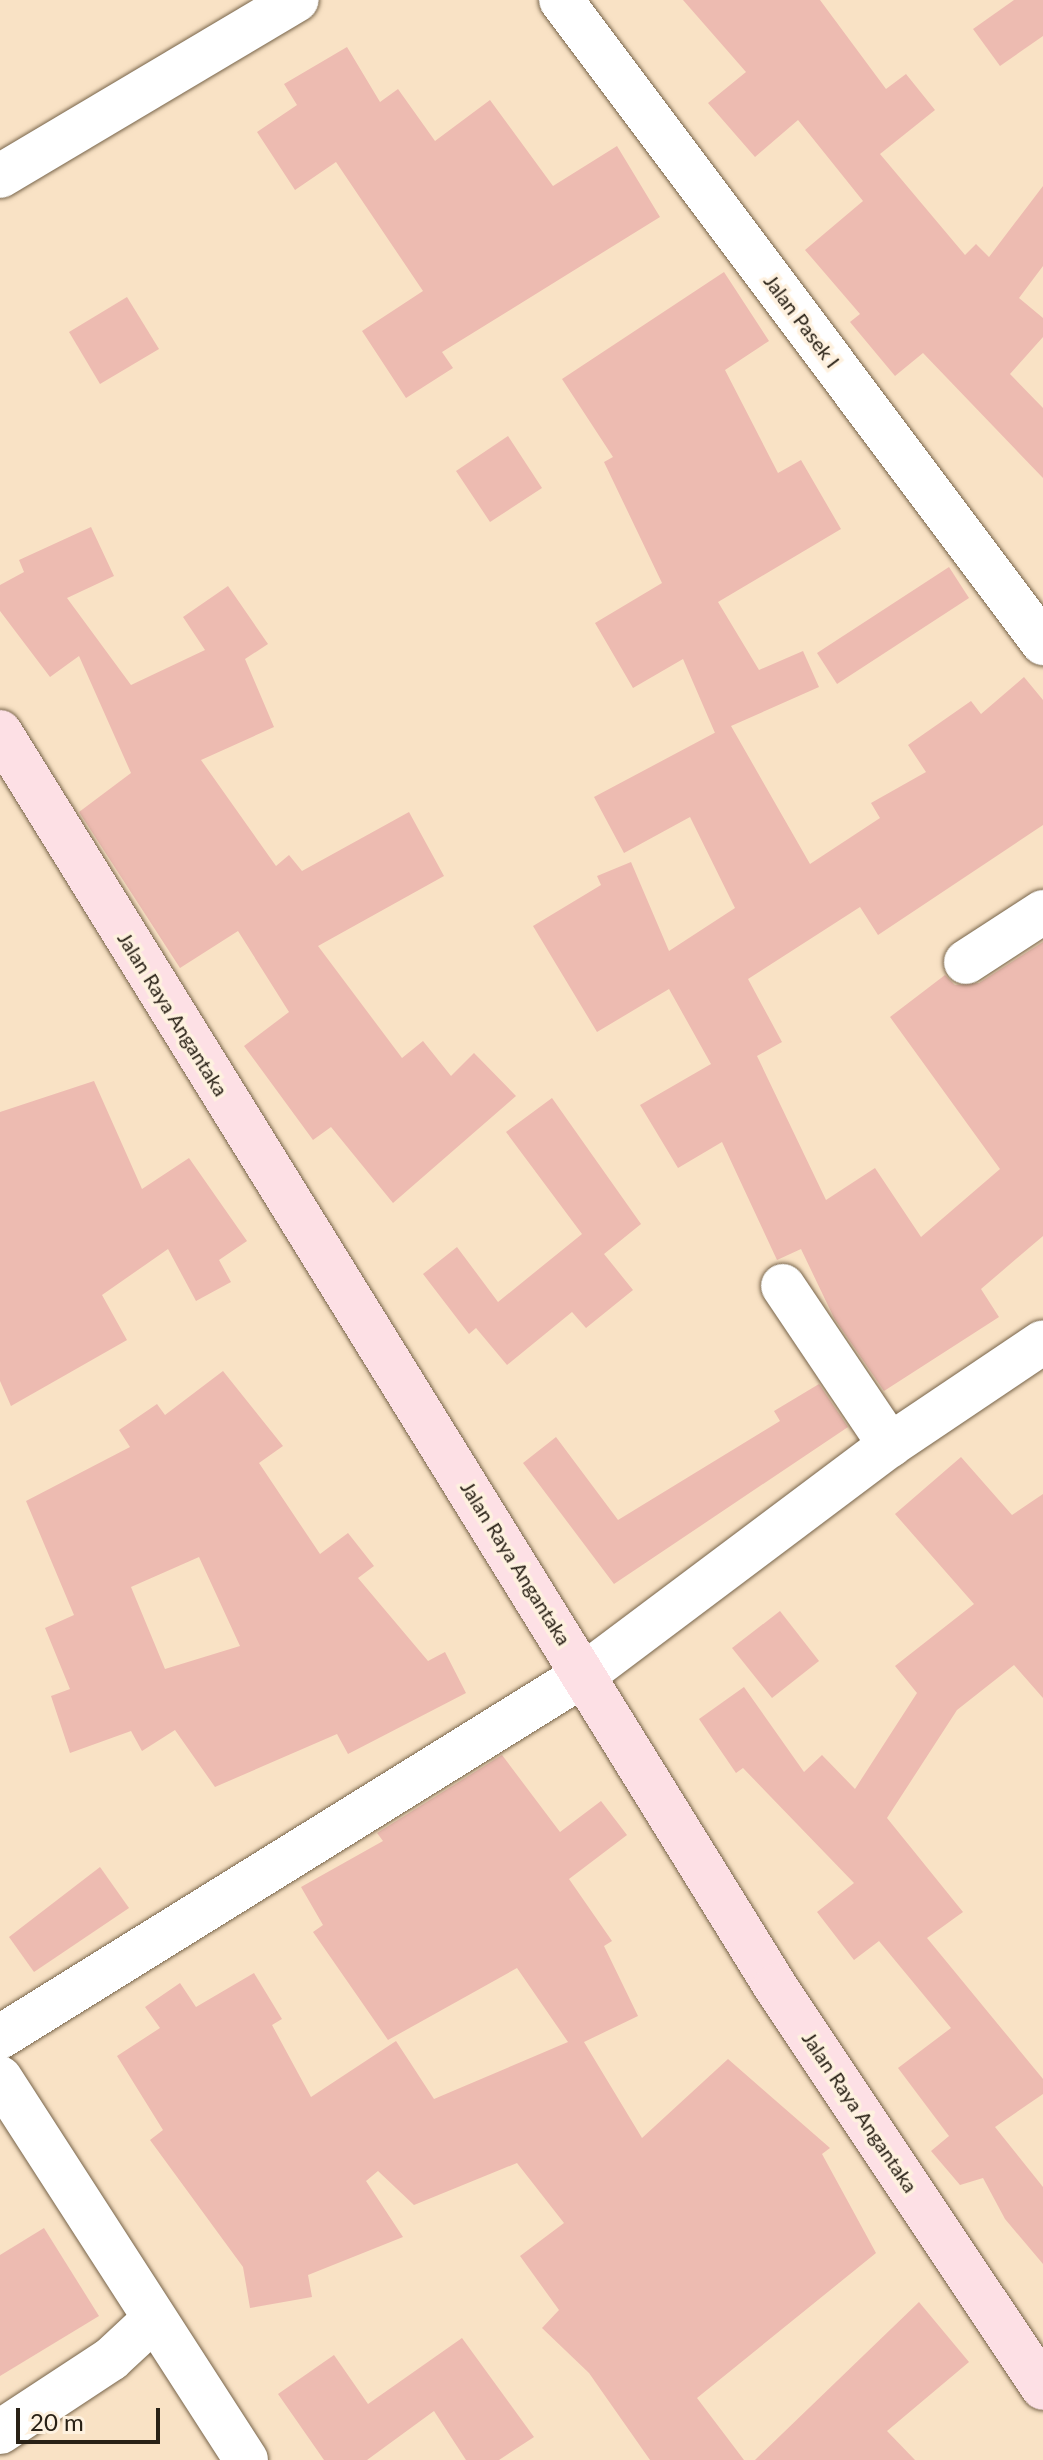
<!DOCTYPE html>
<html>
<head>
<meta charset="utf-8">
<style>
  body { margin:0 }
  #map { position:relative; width:1043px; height:2460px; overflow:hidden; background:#f9e2c5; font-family:Lato,sans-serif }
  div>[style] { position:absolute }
  .building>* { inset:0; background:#edbbb1 }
  .roads { filter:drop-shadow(0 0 2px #77644a) drop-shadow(0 0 2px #77644a) }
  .street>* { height:44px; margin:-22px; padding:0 22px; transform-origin:22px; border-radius:22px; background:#fff }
  .secondary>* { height:44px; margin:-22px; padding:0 22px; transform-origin:22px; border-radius:22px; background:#fde0e5 }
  span { translate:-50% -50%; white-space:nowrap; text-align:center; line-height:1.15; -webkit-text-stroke:7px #fef1df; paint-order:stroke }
  .street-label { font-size:20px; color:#292116 }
  .scale { position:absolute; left:16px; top:2408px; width:144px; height:36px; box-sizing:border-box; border:4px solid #292116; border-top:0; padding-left:10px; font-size:24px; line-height:28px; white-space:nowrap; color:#292116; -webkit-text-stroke:6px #fef1df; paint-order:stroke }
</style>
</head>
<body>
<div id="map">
  <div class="building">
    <div style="clip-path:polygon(683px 0,820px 0,886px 89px,906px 74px,935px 110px,880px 154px,965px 255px,976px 244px,989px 257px,1043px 186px,1043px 266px,1019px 298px,1043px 318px,1043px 337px,1010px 374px,1043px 408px,1043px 478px,923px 353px,895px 376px,850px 322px,860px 314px,805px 250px,863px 201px,798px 120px,755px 157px,708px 103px,746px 72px)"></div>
    <div style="clip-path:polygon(1014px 0,1043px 0,1043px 36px,1000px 66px,973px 29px)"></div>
    <div style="clip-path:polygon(347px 47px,380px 102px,398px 89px,435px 141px,490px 100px,553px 186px,617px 146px,660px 217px,442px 352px,453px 368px,406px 398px,362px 331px,423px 291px,336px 162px,295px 190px,257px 132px,297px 105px,284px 84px)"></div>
    <div style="clip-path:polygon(724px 272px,769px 341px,725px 370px,778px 473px,801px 460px,841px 529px,718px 602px,759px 670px,803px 651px,819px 687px,731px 726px,810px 864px,880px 818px,871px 803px,926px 772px,908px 745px,971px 701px,981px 714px,1024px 677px,1043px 700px,1043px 825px,878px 935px,860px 907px,748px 979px,782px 1042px,757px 1056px,826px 1200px,875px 1168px,921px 1237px,1000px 1169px,890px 1017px,945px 975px,955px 985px,979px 983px,1043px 942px,1043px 1236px,981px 1289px,999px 1317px,884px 1391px,834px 1318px,801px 1249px,777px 1260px,722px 1142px,678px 1168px,640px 1105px,711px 1064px,669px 989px,597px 1032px,533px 926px,601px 885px,597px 876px,631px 862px,669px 951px,735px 908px,690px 817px,624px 853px,594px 797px,720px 730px,715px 733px,683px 659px,633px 688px,595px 623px,662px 583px,604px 462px,613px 457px,562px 379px)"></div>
    <div style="clip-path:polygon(127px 297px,159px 349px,100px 384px,69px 332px)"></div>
    <div style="clip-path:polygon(508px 436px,542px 488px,490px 522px,456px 471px)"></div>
    <div style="clip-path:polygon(91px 527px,114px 576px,67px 598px,131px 685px,205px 650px,183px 617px,228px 586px,268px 644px,245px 659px,274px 727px,201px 760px,276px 866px,289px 855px,302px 871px,409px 812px,444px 876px,318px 946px,402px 1058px,423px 1041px,451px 1076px,474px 1053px,516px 1096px,393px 1203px,331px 1127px,313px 1140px,244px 1046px,289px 1012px,238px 931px,180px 968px,79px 812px,131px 773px,79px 656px,50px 677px,0 611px,0 585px,24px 572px,19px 560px)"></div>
    <div style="clip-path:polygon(949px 567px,969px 598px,837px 684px,817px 653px)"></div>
    <div style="clip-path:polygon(94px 1081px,142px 1189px,189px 1158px,247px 1241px,219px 1260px,231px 1282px,196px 1301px,168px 1249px,102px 1295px,127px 1340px,11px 1406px,0 1381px,0 1112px)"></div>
    <div style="clip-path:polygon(552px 1098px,641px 1224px,604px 1254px,633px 1290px,586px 1328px,572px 1312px,507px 1365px,476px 1328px,469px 1334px,423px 1274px,457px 1247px,498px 1302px,582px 1234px,506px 1132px)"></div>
    <div style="clip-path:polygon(evenodd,223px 1371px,283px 1446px,259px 1463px,320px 1554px,348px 1533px,374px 1566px,358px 1578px,428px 1661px,445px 1652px,466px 1693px,348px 1754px,337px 1734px,215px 1787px,175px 1730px,142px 1751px,131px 1731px,70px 1753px,51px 1696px,70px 1689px,45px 1628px,74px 1615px,26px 1501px,130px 1447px,119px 1430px,157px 1404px,165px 1415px,223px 1371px,199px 1557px,240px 1646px,165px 1669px,131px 1587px,199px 1557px)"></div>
    <div style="clip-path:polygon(819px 1384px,848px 1427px,614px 1584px,523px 1463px,556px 1437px,618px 1520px,780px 1421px,774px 1411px)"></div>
    <div style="clip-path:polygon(961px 1457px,1012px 1515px,1043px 1494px,1043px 1698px,1014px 1665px,957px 1710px,887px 1818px,963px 1912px,927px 1938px,1043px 2079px,1043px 2094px,995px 2127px,1043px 2187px,1043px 2264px,1005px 2219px,983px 2178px,960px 2185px,931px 2151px,949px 2136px,898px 2068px,951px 2028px,879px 1941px,854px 1960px,817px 1912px,854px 1883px,743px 1768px,736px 1773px,699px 1719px,744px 1687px,804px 1772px,822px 1755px,855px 1789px,917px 1693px,895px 1666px,974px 1604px,895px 1514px)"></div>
    <div style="clip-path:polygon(780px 1611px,819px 1661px,772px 1698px,732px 1648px)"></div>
    <div style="clip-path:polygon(502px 1755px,560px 1832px,601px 1801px,627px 1835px,569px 1879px,612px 1941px,604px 1946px,638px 2016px,584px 2042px,642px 2138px,728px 2059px,830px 2148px,822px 2154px,876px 2253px,697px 2398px,744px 2460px,650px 2460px,589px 2373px,542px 2328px,559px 2310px,520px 2256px,564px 2223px,517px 2163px,414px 2205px,378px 2171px,366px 2181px,403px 2237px,308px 2275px,312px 2297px,250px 2308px,243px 2267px,150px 2140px,163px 2130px,117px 2056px,160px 2028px,145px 2007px,180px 1983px,196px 2007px,254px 1973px,282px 2019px,272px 2025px,311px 2097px,396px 2041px,434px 2099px,568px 2042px,517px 1968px,388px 2040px,313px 1932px,323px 1925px,301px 1887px,383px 1841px,377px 1833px)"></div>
    <div style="clip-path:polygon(100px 1867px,129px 1908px,34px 1972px,9px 1937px)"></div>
    <div style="clip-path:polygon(44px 2228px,99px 2316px,0 2376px,0 2255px)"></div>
    <div style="clip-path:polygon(919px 2302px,969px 2362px,887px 2431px,915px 2460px,755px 2460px)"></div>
    <div style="clip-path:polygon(462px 2338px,534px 2437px,499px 2460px,466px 2460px,434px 2411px,367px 2460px,324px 2460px,278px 2394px,334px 2355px,368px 2404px)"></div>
  </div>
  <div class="roads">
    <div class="street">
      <div style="left:561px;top:0;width:804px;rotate:53.14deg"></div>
      <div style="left:0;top:176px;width:345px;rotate:-30.7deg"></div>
      <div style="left:966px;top:962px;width:92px;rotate:-33deg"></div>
      <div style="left:783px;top:1286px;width:192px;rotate:56.1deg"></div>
      <div style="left:0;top:2037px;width:688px;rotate:-31.82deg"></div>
      <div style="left:585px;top:1674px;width:381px;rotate:-36.9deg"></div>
      <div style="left:890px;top:1445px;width:184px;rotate:-33.9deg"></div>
      <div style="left:0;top:2078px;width:454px;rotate:57.2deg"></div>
      <div style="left:0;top:2432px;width:133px;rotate:-33.3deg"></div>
      <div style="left:111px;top:2359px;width:59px;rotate:-42.9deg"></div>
    </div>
    <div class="secondary">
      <div style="left:0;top:732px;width:1474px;rotate:58.28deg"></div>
      <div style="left:775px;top:1986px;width:483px;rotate:56.3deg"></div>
    </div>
  </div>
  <div class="street-label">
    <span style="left:802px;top:321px;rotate:53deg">Jalan Pasek I</span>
    <span style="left:173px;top:1014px;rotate:58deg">Jalan Raya Angantaka</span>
    <span style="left:516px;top:1563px;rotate:58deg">Jalan Raya Angantaka</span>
    <span style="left:860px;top:2112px;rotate:56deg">Jalan Raya Angantaka</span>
  </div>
  <div class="scale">20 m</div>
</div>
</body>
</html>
